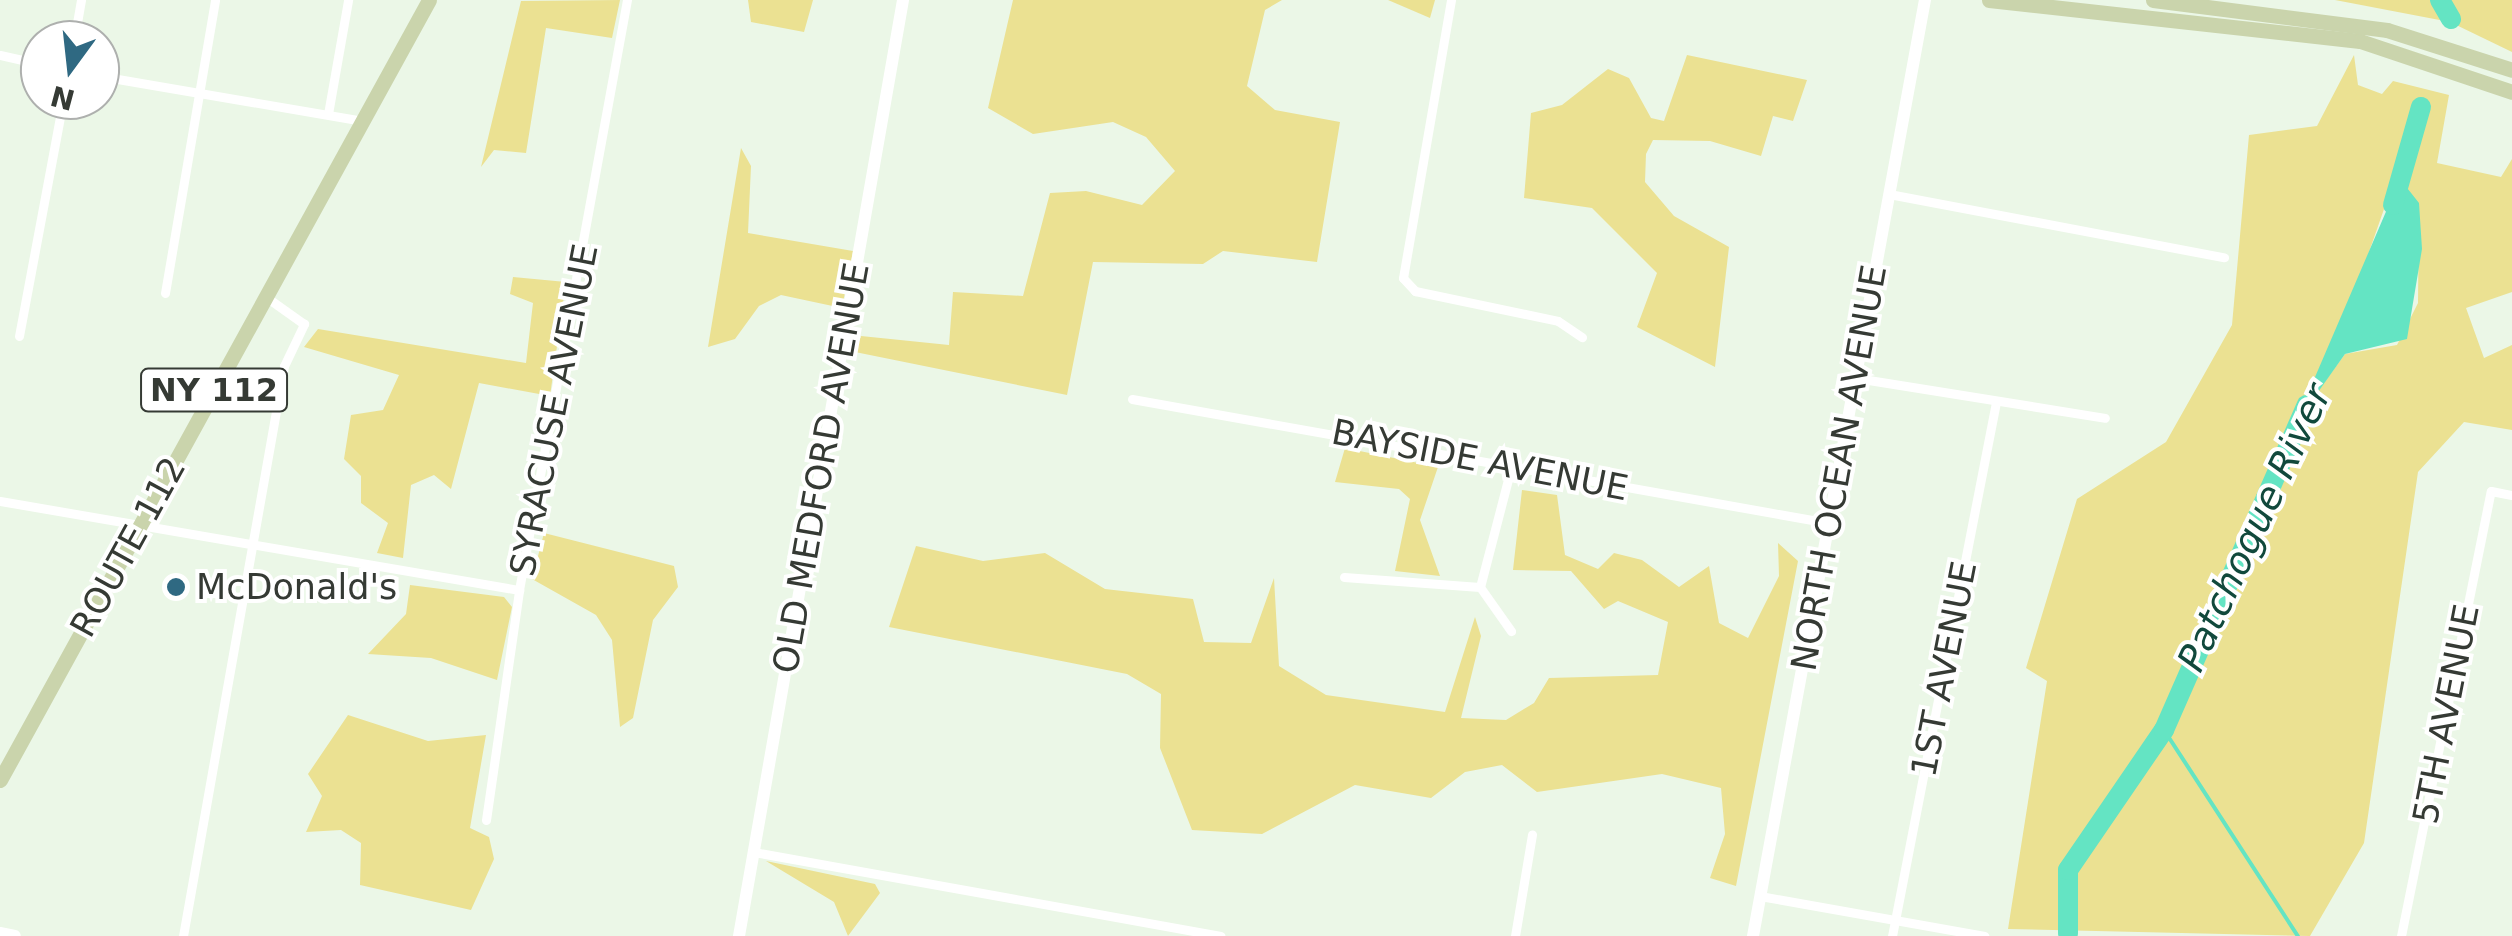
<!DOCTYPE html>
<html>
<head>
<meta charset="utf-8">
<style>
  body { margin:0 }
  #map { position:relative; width:2512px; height:936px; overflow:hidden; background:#ebf7e7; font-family:"DejaVu Sans",sans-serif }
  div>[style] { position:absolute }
  .green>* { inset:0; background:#ebe192 }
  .water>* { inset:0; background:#64e4c3 }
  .stream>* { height:4px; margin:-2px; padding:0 2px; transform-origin:2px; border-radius:2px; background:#64e4c3 }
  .river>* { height:20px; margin:-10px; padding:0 10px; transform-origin:10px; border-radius:10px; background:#64e4c3 }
  .street>* { height:9px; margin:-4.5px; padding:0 4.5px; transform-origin:4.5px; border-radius:4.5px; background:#fff }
  .secondary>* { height:12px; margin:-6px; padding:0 6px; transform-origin:6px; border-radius:6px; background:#fff }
  .primary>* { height:15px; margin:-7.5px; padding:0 7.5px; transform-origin:7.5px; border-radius:7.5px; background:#cad4ac }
  .dots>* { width:28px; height:28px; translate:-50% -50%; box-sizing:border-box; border:5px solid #fff; border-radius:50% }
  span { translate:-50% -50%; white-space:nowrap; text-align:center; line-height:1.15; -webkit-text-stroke:8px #fff; paint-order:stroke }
  .shield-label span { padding:2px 8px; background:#fff; border:2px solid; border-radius:8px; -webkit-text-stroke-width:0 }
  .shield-label { font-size:32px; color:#353a34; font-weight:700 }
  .street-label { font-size:35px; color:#353a34 }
  .poi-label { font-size:35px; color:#353a34 }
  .left { translate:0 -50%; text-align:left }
  .water-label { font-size:38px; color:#11493c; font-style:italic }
  .north { position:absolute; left:20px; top:20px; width:100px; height:100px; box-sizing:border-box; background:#fff; border:2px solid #aeb0ae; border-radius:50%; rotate:195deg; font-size:28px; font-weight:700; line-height:40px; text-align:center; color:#353a34 }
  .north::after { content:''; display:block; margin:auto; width:35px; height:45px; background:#2f6982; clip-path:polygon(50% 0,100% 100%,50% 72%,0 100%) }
</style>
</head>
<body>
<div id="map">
  <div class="green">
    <div style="clip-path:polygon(620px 0,612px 38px,546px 28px,526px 153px,494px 150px,481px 167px,521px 1px)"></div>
    <div style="clip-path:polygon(748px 0,813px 0,804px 32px,751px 22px)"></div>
    <div style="clip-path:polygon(1013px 0,1282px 0,1265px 10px,1247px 86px,1275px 110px,1340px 122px,1317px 262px,1223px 251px,1203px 264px,1093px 262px,1067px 395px,855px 352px,861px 336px,949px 345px,953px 292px,1023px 296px,1050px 193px,1086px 191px,1142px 205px,1175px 171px,1146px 137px,1113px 122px,1033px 134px,988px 108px)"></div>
    <div style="clip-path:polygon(1388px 0,1435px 0,1430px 18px)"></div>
    <div style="clip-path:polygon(2335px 0,2512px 0,2512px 52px,2450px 22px)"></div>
    <div style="clip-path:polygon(1687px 55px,1807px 80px,1793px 121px,1773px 116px,1761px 156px,1710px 141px,1653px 140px,1646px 154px,1645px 182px,1674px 216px,1729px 247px,1715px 367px,1637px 327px,1657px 273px,1592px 208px,1524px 198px,1531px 113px,1562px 105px,1608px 69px,1629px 78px,1651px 118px,1664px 121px)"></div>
    <div style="clip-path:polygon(evenodd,2354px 55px,2358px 85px,2382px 94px,2393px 81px,2449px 95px,2437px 163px,2501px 177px,2512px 159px,2512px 292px,2466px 308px,2484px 358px,2512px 345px,2512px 430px,2464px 422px,2418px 472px,2364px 843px,2310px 936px,2008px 929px,2047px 681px,2026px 668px,2077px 499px,2166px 442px,2232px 325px,2249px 135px,2317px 126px,2354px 55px,2419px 203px,2418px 303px,2397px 345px,2345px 354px,2299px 417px,2338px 341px,2384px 209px,2419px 203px)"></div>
    <div style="clip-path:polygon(741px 148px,751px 166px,748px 233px,853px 251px,842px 308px,781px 295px,759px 306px,735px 339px,708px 347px)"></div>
    <div style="clip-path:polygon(513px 277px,566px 282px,550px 396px,479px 383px,451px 489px,434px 475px,411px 485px,403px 558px,377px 553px,388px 523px,361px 503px,361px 476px,344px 459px,351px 415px,383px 410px,399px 375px,304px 347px,318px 329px,526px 363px,533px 303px,510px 294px)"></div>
    <div style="clip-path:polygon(1345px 448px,1438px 467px,1420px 520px,1440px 576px,1395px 571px,1410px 499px,1399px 489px,1335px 482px)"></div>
    <div style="clip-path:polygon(1522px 490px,1557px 495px,1565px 555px,1598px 569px,1614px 553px,1642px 560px,1679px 587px,1709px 566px,1719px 623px,1748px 638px,1779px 576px,1778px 543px,1798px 561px,1736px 886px,1710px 878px,1725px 834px,1721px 788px,1662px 774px,1537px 792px,1502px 765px,1465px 772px,1431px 798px,1355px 785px,1262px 834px,1192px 830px,1160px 748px,1161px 694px,1127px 674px,889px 627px,916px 546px,983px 561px,1045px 553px,1105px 589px,1193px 599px,1204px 642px,1251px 643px,1274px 578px,1279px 666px,1326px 695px,1445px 712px,1475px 617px,1481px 636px,1461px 718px,1506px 720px,1534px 703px,1549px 678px,1658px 675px,1668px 622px,1618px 601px,1604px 609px,1571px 571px,1513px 570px)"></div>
    <div style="clip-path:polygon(544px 533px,674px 566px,678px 587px,653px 620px,633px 718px,620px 727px,612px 640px,596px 615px,532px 579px)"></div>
    <div style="clip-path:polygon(410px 585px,504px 597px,512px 607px,497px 680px,431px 658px,368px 654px,406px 614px)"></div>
    <div style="clip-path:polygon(348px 715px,428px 741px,486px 735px,470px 828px,489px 837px,494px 859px,471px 910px,360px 885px,361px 843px,341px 830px,306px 832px,322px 796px,308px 774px)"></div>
    <div style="clip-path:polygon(766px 861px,875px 884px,880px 893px,848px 936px,834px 902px)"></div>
  </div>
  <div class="water">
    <div style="clip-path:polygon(2400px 179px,2419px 203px,2422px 249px,2407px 339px,2345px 354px,2294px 426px)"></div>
  </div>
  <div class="stream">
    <div style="left:2164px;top:730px;width:246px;rotate:57deg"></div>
  </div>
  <div class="river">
    <div style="left:2440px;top:0;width:22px;rotate:60deg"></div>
    <div style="left:2393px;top:205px;width:102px;rotate:-74.1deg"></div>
    <div style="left:2068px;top:933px;width:63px;rotate:-90deg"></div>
    <div style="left:2068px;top:870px;width:170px;rotate:-55.6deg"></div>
    <div style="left:2164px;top:730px;width:355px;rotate:-66.3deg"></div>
  </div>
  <div class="street">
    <div style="left:1451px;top:0;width:282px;rotate:99.8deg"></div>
    <div style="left:1403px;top:278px;width:18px;rotate:47deg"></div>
    <div style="left:1415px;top:291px;width:146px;rotate:11.8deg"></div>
    <div style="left:1558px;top:321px;width:29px;rotate:34deg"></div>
    <div style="left:74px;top:40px;width:41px;rotate:-80.1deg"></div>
    <div style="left:0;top:55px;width:41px;rotate:12.7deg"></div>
    <div style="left:100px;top:76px;width:267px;rotate:9.7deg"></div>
    <div style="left:328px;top:114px;width:116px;rotate:-80deg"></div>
    <div style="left:1889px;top:194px;width:341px;rotate:10.7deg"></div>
    <div style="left:165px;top:293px;width:297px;rotate:-80.3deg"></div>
    <div style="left:19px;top:336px;width:240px;rotate:-79.4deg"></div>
    <div style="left:1856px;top:378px;width:252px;rotate:9.1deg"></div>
    <div style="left:1132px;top:399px;width:708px;rotate:10.09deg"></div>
    <div style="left:0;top:501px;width:527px;rotate:9.73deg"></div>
    <div style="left:1344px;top:577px;width:136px;rotate:4.2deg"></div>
    <div style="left:1480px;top:587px;width:123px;rotate:-75.4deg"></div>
    <div style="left:1480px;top:587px;width:54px;rotate:54.8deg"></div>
    <div style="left:486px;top:820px;width:232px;rotate:-81.8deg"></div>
    <div style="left:519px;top:590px;width:600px;rotate:-79.63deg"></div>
    <div style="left:754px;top:852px;width:474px;rotate:10.2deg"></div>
    <div style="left:1760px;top:896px;width:228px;rotate:10.1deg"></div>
    <div style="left:183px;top:936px;width:579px;rotate:-79.95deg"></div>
    <div style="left:284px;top:366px;width:47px;rotate:-64.5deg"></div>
    <div style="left:304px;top:324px;width:47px;rotate:-144.6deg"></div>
    <div style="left:1515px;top:936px;width:103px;rotate:-80.5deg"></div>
    <div style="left:1892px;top:936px;width:544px;rotate:-78.98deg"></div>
    <div style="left:2401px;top:936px;width:454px;rotate:-78.6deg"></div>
    <div style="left:2491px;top:491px;width:21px;rotate:11deg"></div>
  </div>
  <div class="secondary">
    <div style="left:0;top:933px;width:15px;rotate:11deg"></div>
    <div style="left:739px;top:936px;width:950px;rotate:-80.06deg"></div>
    <div style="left:1753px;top:936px;width:952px;rotate:-79.59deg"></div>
  </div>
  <div class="primary">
    <div style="left:1989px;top:0;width:373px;rotate:6.3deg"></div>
    <div style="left:2360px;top:41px;width:160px;rotate:18.5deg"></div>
    <div style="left:2153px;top:0;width:236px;rotate:7.3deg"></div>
    <div style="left:2387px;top:30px;width:131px;rotate:17.7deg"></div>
    <div style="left:0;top:780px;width:890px;rotate:-61.19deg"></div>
  </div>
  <div class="dots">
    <div style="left:176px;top:587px;background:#2f6982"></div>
  </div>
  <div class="shield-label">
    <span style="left:214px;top:390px">NY 112</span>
  </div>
  <div class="street-label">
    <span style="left:554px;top:410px;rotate:-79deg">SYRACUSE AVENUE</span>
    <span style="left:1480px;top:460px;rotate:11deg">BAYSIDE AVENUE</span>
    <span style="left:821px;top:468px;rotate:-80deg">OLD MEDFORD AVENUE</span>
    <span style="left:1839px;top:468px;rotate:-80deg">NORTH OCEAN AVENUE</span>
    <span style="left:128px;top:547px;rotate:-61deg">ROUTE 112</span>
    <span style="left:1944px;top:669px;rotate:-79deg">1ST AVENUE</span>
    <span style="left:2446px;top:714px;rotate:-79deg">5TH AVENUE</span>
  </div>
  <div class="poi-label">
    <span class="left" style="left:196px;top:587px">McDonald's</span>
  </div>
  <div class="water-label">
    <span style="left:2255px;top:528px;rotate:-65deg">Patchogue River</span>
  </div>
  <div class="north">N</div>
</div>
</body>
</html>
